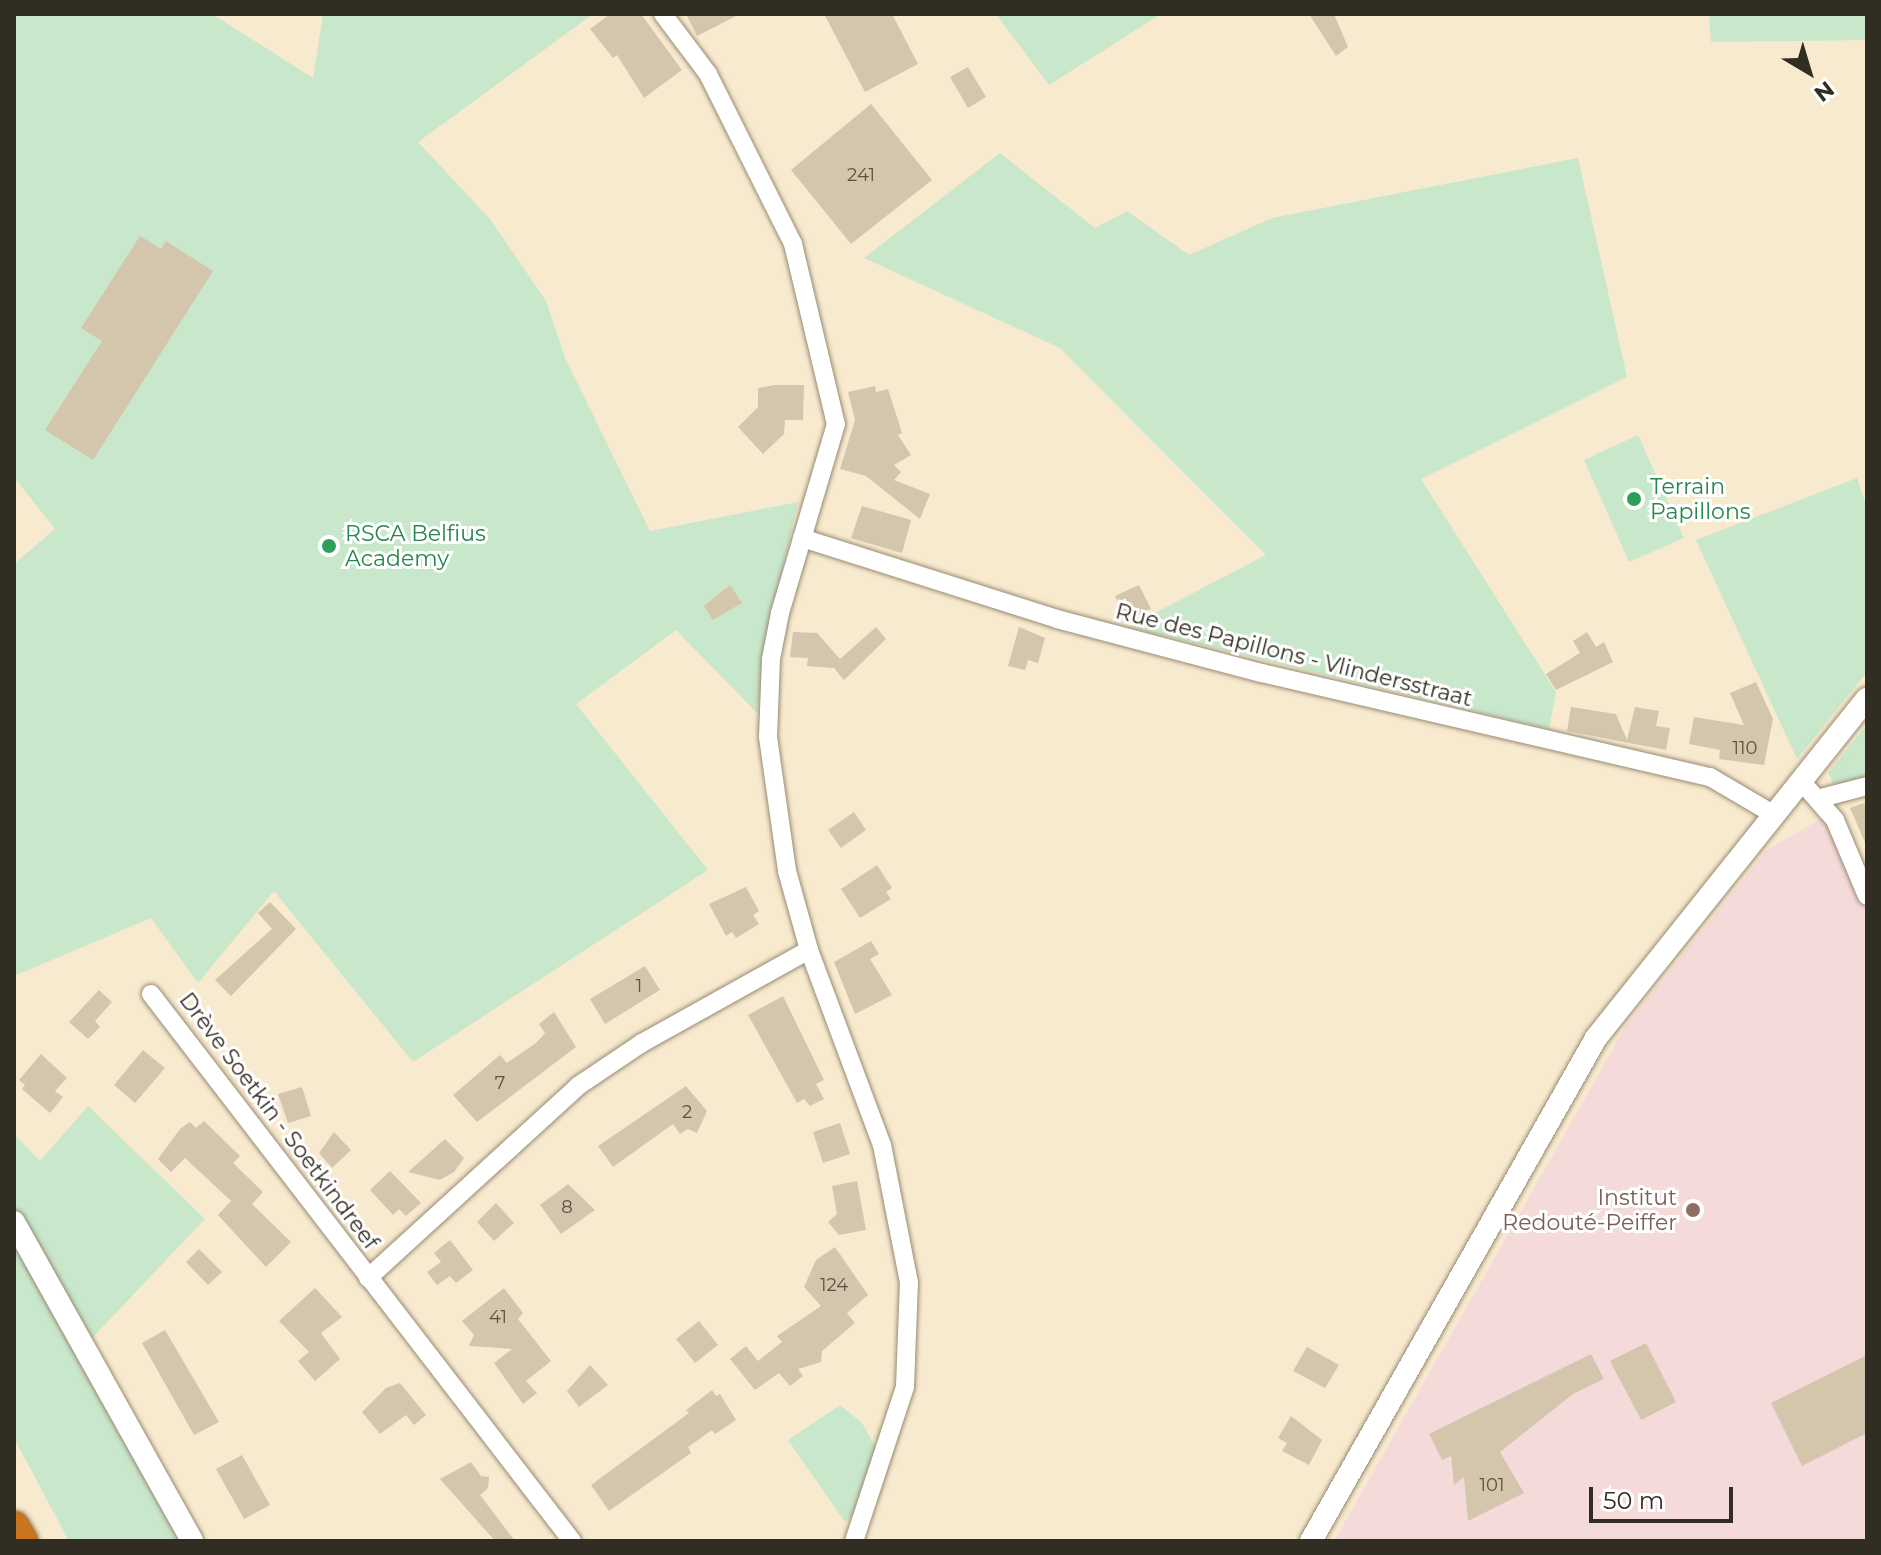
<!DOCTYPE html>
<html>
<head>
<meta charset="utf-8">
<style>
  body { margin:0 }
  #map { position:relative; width:1881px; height:1555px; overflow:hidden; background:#f8eacf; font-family:Montserrat,sans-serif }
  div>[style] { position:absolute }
  .education>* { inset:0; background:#f5dada }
  .green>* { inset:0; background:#c8e7cb }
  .building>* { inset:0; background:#d3c6ac }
  .roads { filter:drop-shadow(0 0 2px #978b72) drop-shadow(0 0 2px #978b72) }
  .minor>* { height:18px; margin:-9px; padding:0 9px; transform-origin:9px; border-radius:9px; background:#fff }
  .tertiary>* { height:22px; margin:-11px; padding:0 11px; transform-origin:11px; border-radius:11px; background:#fff }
  .motorway>* { height:32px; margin:-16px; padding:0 16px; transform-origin:16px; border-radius:16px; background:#c9751f }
  .dots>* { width:22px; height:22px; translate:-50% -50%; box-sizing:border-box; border:4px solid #fff; border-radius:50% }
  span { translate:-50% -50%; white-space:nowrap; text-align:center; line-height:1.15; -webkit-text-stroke:6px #fff; paint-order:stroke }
  .number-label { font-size:18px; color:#5a5345 }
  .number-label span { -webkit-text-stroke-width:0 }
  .leisure-label { font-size:22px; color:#27864d }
  .left { translate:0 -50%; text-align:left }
  .street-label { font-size:22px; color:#322d23 }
  .education-label { font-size:22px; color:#785e54 }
  .right { translate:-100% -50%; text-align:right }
  .frame { position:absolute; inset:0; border:16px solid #322d23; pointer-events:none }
  .north { position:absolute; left:1769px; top:32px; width:80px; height:80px; -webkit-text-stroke:6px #fff; paint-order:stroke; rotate:142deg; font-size:22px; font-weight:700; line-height:32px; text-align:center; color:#322d23 }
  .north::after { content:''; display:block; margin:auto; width:28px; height:36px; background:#322d23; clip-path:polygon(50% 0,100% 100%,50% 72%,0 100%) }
  .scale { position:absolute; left:1589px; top:1487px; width:144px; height:36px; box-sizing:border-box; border:4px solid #322d23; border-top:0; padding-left:10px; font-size:24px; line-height:28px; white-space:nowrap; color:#322d23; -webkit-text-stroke:6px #fff; paint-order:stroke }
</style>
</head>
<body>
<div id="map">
  <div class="education">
    <div style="clip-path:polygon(1826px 816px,1867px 903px,1867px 1540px,1334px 1541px,1627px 1024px,1767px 850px)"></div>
  </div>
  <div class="green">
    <div style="clip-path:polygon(14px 14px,212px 14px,313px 78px,323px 14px,593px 14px,418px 142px,490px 219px,546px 301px,566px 360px,650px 531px,798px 502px,767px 635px,757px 713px,676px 630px,576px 704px,708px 870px,413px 1062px,274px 891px,198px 983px,151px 918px,14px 976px,14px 564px,55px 529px,14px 477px)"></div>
    <div style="clip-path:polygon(996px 14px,1161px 14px,1049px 85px)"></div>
    <div style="clip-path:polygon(1709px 14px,1867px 14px,1867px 40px,1711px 42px)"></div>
    <div style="clip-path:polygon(1000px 153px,1095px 228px,1127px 211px,1189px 255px,1272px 218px,1578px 158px,1627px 377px,1421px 479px,1556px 692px,1549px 729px,1128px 627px,1266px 555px,1060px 348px,864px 258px)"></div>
    <div style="clip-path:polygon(1638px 435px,1684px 538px,1629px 562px,1584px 460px)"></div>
    <div style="clip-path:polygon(1857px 478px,1867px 507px,1867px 672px,1797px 759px,1696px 540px)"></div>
    <div style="clip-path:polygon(1867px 725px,1867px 779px,1834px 785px,1828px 773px)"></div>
    <div style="clip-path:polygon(88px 1106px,205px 1219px,77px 1354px,183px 1541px,69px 1541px,14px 1438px,14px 1134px,40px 1161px)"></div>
    <div style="clip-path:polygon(840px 1405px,862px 1423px,878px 1451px,853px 1515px,845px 1522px,788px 1440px)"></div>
  </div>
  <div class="building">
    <div style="clip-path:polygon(610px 14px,641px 14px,682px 70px,644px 98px,617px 55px,613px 58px,590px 29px)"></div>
    <div style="clip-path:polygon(686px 14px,740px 14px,697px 36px)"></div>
    <div style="clip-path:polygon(824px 14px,892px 14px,918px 64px,865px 92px)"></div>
    <div style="clip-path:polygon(1309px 14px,1334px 14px,1348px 47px,1336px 56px)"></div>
    <div style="clip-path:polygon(968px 67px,986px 97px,968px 108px,950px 77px)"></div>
    <div style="clip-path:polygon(871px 104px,932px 180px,851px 244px,791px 170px)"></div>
    <div style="clip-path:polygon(140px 236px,161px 249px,166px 241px,213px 271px,93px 460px,45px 430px,102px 341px,81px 328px)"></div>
    <div style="clip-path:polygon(775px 385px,804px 385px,803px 420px,785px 420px,784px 434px,763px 454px,738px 427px,758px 407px,758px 388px)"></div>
    <div style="clip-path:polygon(875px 386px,876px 392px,888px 389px,902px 433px,898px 435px,911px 455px,894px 465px,901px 472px,894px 480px,930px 494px,920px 519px,866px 476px,840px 469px,855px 420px,848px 392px)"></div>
    <div style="clip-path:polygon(862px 506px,911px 520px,902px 553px,851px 538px)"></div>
    <div style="clip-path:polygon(730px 585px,742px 603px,713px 620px,704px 606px)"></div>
    <div style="clip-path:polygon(1139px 585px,1151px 609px,1126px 619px,1115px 596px)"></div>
    <div style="clip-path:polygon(876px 627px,886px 639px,844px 680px,834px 668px,807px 666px,808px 658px,790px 657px,793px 632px,817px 633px,840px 659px)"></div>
    <div style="clip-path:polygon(1019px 627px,1045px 638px,1038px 663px,1028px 660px,1025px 670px,1008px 666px)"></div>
    <div style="clip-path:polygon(1587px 632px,1596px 647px,1604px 642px,1613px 662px,1556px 690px,1546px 674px,1580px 653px,1573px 641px)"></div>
    <div style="clip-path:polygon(1756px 682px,1773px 719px,1764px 765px,1719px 759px,1720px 750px,1689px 744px,1694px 717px,1744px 725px,1730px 693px)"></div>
    <div style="clip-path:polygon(1571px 707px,1616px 714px,1627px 740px,1635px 707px,1659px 711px,1656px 726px,1670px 728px,1666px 750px,1567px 731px)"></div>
    <div style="clip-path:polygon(1867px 802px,1867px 847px,1850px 808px)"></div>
    <div style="clip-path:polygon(854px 812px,866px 830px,841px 848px,828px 830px)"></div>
    <div style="clip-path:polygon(877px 865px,892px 888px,886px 892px,891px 899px,860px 918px,841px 889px)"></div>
    <div style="clip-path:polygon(746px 887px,759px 911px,753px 915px,759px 924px,736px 938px,732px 932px,726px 936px,709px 904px)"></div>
    <div style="clip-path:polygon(270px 902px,296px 929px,231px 996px,215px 980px,272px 929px,258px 913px)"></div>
    <div style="clip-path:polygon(871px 941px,879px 954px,870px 959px,892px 995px,855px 1014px,834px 962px)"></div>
    <div style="clip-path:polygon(645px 966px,660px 990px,605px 1024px,590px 999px)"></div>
    <div style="clip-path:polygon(99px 990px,112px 1002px,95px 1021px,100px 1027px,88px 1039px,69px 1022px)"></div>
    <div style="clip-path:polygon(783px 996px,824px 1080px,816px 1084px,824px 1099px,810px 1106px,804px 1099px,797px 1103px,748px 1015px)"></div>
    <div style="clip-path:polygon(554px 1012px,576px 1047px,477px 1122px,453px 1095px,500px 1055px,507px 1063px,536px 1043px,545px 1033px,539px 1024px)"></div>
    <div style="clip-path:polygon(143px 1050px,165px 1068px,135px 1103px,114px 1085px)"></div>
    <div style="clip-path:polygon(41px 1054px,67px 1078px,55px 1091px,63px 1097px,50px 1113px,22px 1089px,25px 1085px,19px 1080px)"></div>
    <div style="clip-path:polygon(686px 1086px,707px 1111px,697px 1133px,688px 1129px,680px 1134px,673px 1124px,613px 1167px,598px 1146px)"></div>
    <div style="clip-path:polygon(302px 1087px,311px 1116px,288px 1123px,278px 1094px)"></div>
    <div style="clip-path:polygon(204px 1121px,240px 1156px,233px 1163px,263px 1192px,252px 1204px,291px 1242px,266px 1267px,218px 1215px,231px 1201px,185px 1158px,171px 1172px,158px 1159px,180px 1129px,190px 1122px,196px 1128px)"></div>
    <div style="clip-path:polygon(840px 1123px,850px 1154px,823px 1163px,813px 1132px)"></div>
    <div style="clip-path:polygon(334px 1132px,351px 1150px,332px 1168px,319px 1153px)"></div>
    <div style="clip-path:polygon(445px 1139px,464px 1158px,454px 1172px,440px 1180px,408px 1172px)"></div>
    <div style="clip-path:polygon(390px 1171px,421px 1203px,406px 1216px,399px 1209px,393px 1215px,370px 1190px)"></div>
    <div style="clip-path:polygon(857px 1181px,866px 1230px,839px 1235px,828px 1222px,837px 1214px,832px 1186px)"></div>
    <div style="clip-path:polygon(568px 1184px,595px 1210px,561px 1234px,540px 1205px)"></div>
    <div style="clip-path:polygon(496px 1203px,514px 1223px,494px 1241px,477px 1222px)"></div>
    <div style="clip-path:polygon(450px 1240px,473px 1270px,456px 1283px,450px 1276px,437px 1285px,427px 1272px,441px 1262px,434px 1253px)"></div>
    <div style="clip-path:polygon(835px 1247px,868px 1295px,847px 1313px,855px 1323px,822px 1351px,821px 1362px,798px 1369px,803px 1376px,790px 1386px,779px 1373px,755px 1390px,730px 1359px,746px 1346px,758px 1361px,782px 1342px,777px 1336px,821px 1306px,804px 1287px,816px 1260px)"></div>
    <div style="clip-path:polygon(199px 1249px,222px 1272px,208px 1285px,186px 1262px)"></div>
    <div style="clip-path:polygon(315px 1288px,342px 1317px,321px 1333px,340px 1359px,315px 1381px,298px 1361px,309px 1352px,279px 1321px)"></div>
    <div style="clip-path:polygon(504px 1288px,523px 1313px,518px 1319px,551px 1361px,526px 1381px,537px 1393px,523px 1404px,494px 1363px,512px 1349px,469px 1346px,474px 1335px,462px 1321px)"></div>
    <div style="clip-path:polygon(699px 1321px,718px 1345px,695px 1363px,676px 1339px)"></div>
    <div style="clip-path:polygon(165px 1330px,219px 1422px,194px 1435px,142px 1343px)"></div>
    <div style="clip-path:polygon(1646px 1343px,1676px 1402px,1641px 1420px,1610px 1361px)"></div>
    <div style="clip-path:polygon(1307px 1347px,1339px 1365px,1325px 1388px,1293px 1371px)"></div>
    <div style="clip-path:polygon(1591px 1354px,1604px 1379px,1573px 1394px,1500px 1452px,1524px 1493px,1468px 1521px,1464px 1477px,1454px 1485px,1451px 1456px,1442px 1460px,1429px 1434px)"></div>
    <div style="clip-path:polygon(1867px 1355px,1867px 1433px,1802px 1466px,1771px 1403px)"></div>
    <div style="clip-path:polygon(590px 1365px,608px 1385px,579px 1407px,567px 1391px)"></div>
    <div style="clip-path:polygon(400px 1383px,426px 1415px,414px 1425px,406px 1415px,380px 1434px,362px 1412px,386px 1388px)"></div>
    <div style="clip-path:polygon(712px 1390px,716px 1396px,720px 1394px,736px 1420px,715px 1434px,712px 1430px,688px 1447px,691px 1453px,609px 1511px,591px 1485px,689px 1413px,686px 1410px)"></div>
    <div style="clip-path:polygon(1291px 1416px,1322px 1440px,1309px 1465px,1282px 1451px,1287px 1443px,1278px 1438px)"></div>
    <div style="clip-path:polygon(242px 1455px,270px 1505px,244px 1519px,216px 1469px)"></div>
    <div style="clip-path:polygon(471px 1462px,481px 1476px,489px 1477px,488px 1488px,480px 1495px,515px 1541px,495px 1541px,440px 1479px)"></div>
  </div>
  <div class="roads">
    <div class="minor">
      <div style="left:663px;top:14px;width:75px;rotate:53.1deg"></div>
      <div style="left:708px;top:74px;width:190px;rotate:63.4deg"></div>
      <div style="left:793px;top:244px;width:185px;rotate:76.6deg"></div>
      <div style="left:836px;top:424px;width:197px;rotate:106.5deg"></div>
      <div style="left:780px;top:613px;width:47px;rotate:101.1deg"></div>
      <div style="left:771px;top:659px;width:78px;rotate:92.2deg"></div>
      <div style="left:768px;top:737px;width:135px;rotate:81.9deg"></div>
      <div style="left:787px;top:871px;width:82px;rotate:74.4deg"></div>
      <div style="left:809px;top:950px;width:208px;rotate:69.5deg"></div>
      <div style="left:882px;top:1145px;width:140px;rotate:78.9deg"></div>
      <div style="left:909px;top:1282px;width:105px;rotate:92.2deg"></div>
      <div style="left:905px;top:1387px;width:162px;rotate:108.3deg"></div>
      <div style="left:802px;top:538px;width:268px;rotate:17.6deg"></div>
      <div style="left:1057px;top:619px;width:212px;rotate:14.8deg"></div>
      <div style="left:1262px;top:673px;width:460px;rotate:13.1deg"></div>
      <div style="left:1710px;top:777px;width:73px;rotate:30.4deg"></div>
      <div style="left:1801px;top:781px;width:52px;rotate:48.9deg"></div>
      <div style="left:1835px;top:820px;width:82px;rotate:67.2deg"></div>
      <div style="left:1821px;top:798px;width:48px;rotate:-14.6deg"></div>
      <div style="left:151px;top:994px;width:690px;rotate:52.42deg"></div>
      <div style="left:368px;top:1278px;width:285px;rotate:-42.4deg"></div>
      <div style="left:578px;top:1086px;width:77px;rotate:-33.9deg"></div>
      <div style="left:642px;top:1043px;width:191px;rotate:-29.1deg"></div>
    </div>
    <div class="tertiary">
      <div style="left:14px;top:1222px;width:365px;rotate:60.8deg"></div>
      <div style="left:1311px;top:1541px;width:578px;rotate:-60.46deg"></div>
      <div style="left:1596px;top:1038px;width:434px;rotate:-51.4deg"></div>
    </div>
    <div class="motorway">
      <div style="left:14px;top:1527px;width:16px;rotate:60deg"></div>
    </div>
  </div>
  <div class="dots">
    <div style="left:1634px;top:499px;background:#2e9e5b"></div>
    <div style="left:329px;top:546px;background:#2e9e5b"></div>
    <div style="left:1693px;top:1210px;background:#8d6e63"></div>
  </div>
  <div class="number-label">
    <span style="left:861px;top:175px">241</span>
    <span style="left:1745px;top:748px">110</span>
    <span style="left:639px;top:986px">1</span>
    <span style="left:500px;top:1083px">7</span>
    <span style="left:687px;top:1112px">2</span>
    <span style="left:567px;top:1207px">8</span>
    <span style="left:834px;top:1285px">124</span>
    <span style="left:498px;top:1317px">41</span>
    <span style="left:1492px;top:1485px">101</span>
  </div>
  <div class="leisure-label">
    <span class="left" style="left:1650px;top:499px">Terrain<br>Papillons</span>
    <span class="left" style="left:345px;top:546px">RSCA Belfius<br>Academy</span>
  </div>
  <div class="street-label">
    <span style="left:1294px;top:655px;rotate:14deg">Rue des Papillons - Vlindersstraat</span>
    <span style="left:279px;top:1121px;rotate:53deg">Drève Soetkin - Soetkindreef</span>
  </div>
  <div class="education-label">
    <span class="right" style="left:1677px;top:1210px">Institut<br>Redouté-Peiffer</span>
  </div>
  <div class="frame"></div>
  <div class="north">N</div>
  <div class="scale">50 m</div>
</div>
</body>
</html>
